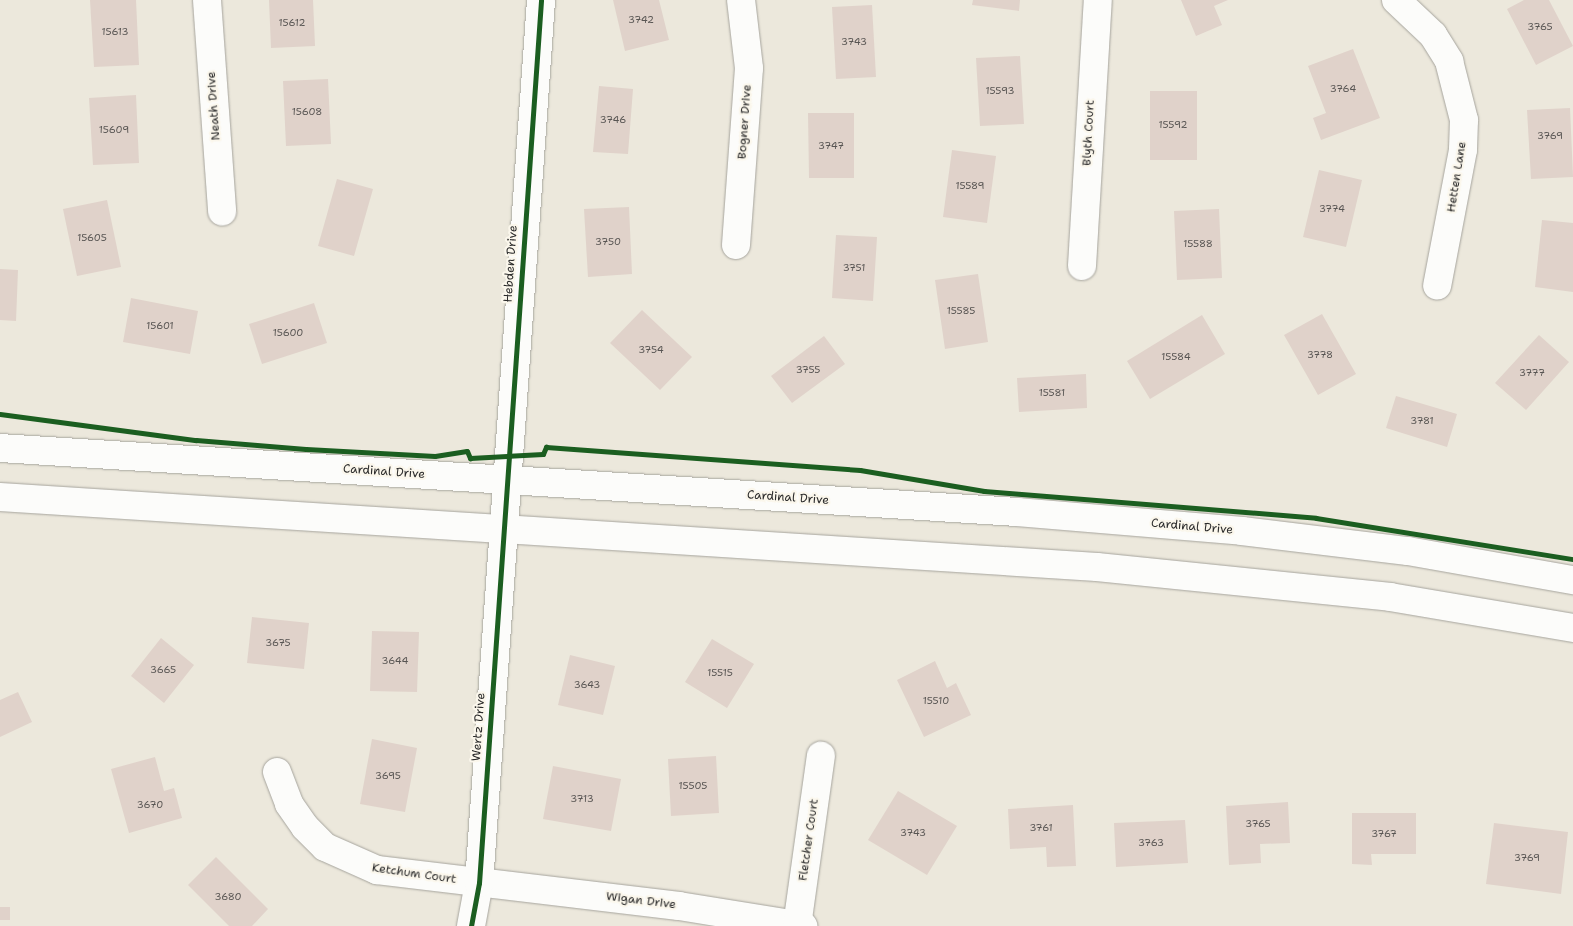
<!DOCTYPE html>
<html>
<head>
<meta charset="utf-8">
<style>
  body { margin:0 }
  #map { position:relative; width:1573px; height:926px; overflow:hidden; background:#ece8dc; font-family:"Shantell Sans",sans-serif }
  div>[style] { position:absolute }
  .building>* { inset:0; background:#e0d2ca }
  .roads { filter:drop-shadow(0 0 1px #a6a49d) drop-shadow(0 0 1px #a6a49d) }
  .minor>* { height:28px; margin:-14px; padding:0 14px; transform-origin:14px; border-radius:14px; background:#fcfcfa }
  .major>* { height:28px; margin:-14px; padding:0 14px; transform-origin:14px; border-radius:14px; background:#fcfcfa }
  .cycleway>* { height:5px; margin:-2.5px; padding:0 2.5px; transform-origin:2.5px; border-radius:2.5px; background:#1b5e20 }
  span { translate:-50% -50%; white-space:nowrap; text-align:center; line-height:1.15; -webkit-text-stroke:4.5px #fbf7ec; paint-order:stroke }
  .number-label { font-size:10px; color:#585553 }
  .number-label span { -webkit-text-stroke-width:0 }
  .street-label { font-size:12px; color:#2b2b2b }
</style>
</head>
<body>
<div id="map">
  <div class="building">
    <div style="clip-path:polygon(90px 0,136px 0,139px 65px,94px 67px)"></div>
    <div style="clip-path:polygon(269px 0,313px 0,315px 46px,271px 48px)"></div>
    <div style="clip-path:polygon(613px 0,659px 0,669px 40px,625px 51px)"></div>
    <div style="clip-path:polygon(973px 0,1020px 0,1019px 11px,972px 5px)"></div>
    <div style="clip-path:polygon(1181px 0,1228px 0,1214px 6px,1222px 25px,1196px 36px)"></div>
    <div style="clip-path:polygon(1524px 0,1549px 0,1573px 46px,1536px 65px,1507px 9px)"></div>
    <div style="clip-path:polygon(872px 5px,876px 77px,836px 79px,832px 7px)"></div>
    <div style="clip-path:polygon(1353px 49px,1380px 118px,1321px 140px,1313px 118px,1326px 113px,1308px 66px)"></div>
    <div style="clip-path:polygon(1020px 56px,1024px 124px,980px 126px,976px 58px)"></div>
    <div style="clip-path:polygon(328px 79px,331px 144px,286px 146px,283px 81px)"></div>
    <div style="clip-path:polygon(599px 86px,633px 89px,628px 154px,593px 152px)"></div>
    <div style="clip-path:polygon(1150px 91px,1197px 91px,1197px 160px,1150px 160px)"></div>
    <div style="clip-path:polygon(136px 95px,139px 163px,93px 165px,89px 98px)"></div>
    <div style="clip-path:polygon(1570px 108px,1573px 177px,1531px 179px,1527px 110px)"></div>
    <div style="clip-path:polygon(808px 113px,854px 113px,854px 178px,809px 178px)"></div>
    <div style="clip-path:polygon(952px 150px,996px 156px,987px 223px,943px 217px)"></div>
    <div style="clip-path:polygon(1319px 170px,1362px 180px,1346px 247px,1303px 237px)"></div>
    <div style="clip-path:polygon(337px 179px,373px 189px,354px 256px,318px 246px)"></div>
    <div style="clip-path:polygon(107px 200px,121px 267px,77px 276px,63px 209px)"></div>
    <div style="clip-path:polygon(629px 207px,632px 274px,588px 277px,584px 209px)"></div>
    <div style="clip-path:polygon(1219px 209px,1222px 278px,1177px 280px,1174px 211px)"></div>
    <div style="clip-path:polygon(1542px 220px,1573px 223px,1573px 292px,1535px 287px)"></div>
    <div style="clip-path:polygon(836px 235px,877px 237px,873px 301px,832px 298px)"></div>
    <div style="clip-path:polygon(0 269px,18px 270px,16px 321px,0 320px)"></div>
    <div style="clip-path:polygon(978px 274px,988px 342px,945px 349px,935px 280px)"></div>
    <div style="clip-path:polygon(131px 298px,198px 311px,190px 354px,123px 342px)"></div>
    <div style="clip-path:polygon(314px 303px,327px 343px,262px 364px,249px 324px)"></div>
    <div style="clip-path:polygon(642px 310px,692px 357px,660px 390px,610px 343px)"></div>
    <div style="clip-path:polygon(1322px 314px,1356px 374px,1318px 395px,1284px 335px)"></div>
    <div style="clip-path:polygon(1202px 315px,1225px 354px,1150px 399px,1127px 361px)"></div>
    <div style="clip-path:polygon(1539px 335px,1569px 362px,1526px 410px,1495px 383px)"></div>
    <div style="clip-path:polygon(824px 336px,845px 364px,792px 403px,771px 376px)"></div>
    <div style="clip-path:polygon(1086px 374px,1087px 408px,1019px 412px,1017px 378px)"></div>
    <div style="clip-path:polygon(1396px 396px,1457px 414px,1447px 447px,1386px 428px)"></div>
    <div style="clip-path:polygon(252px 617px,309px 623px,304px 669px,247px 663px)"></div>
    <div style="clip-path:polygon(372px 631px,419px 632px,417px 692px,370px 691px)"></div>
    <div style="clip-path:polygon(161px 638px,194px 665px,164px 703px,131px 676px)"></div>
    <div style="clip-path:polygon(712px 639px,754px 664px,727px 708px,685px 682px)"></div>
    <div style="clip-path:polygon(570px 655px,615px 666px,603px 715px,558px 705px)"></div>
    <div style="clip-path:polygon(935px 661px,947px 688px,956px 683px,971px 715px,924px 737px,897px 680px)"></div>
    <div style="clip-path:polygon(18px 692px,32px 722px,0 737px,0 700px)"></div>
    <div style="clip-path:polygon(372px 739px,417px 748px,405px 812px,360px 804px)"></div>
    <div style="clip-path:polygon(716px 756px,719px 813px,671px 816px,668px 759px)"></div>
    <div style="clip-path:polygon(155px 757px,164px 791px,174px 788px,182px 818px,129px 833px,111px 769px)"></div>
    <div style="clip-path:polygon(553px 766px,621px 779px,611px 831px,543px 819px)"></div>
    <div style="clip-path:polygon(898px 791px,957px 826px,927px 875px,868px 840px)"></div>
    <div style="clip-path:polygon(1288px 802px,1290px 843px,1260px 844px,1261px 863px,1229px 865px,1226px 806px)"></div>
    <div style="clip-path:polygon(1073px 805px,1076px 866px,1047px 867px,1046px 847px,1010px 849px,1008px 809px)"></div>
    <div style="clip-path:polygon(1352px 813px,1416px 813px,1416px 854px,1371px 854px,1372px 865px,1352px 864px)"></div>
    <div style="clip-path:polygon(1185px 820px,1188px 863px,1116px 867px,1114px 823px)"></div>
    <div style="clip-path:polygon(1494px 823px,1568px 832px,1561px 894px,1486px 884px)"></div>
    <div style="clip-path:polygon(216px 857px,268px 909px,252px 926px,229px 926px,188px 885px)"></div>
    <div style="clip-path:polygon(0 907px,10px 907px,10px 920px,0 920px)"></div>
  </div>
  <div class="roads">
    <div class="minor">
      <div style="left:207px;top:0;width:212px;rotate:85.9deg"></div>
      <div style="left:1396px;top:0;width:51px;rotate:43.4deg"></div>
      <div style="left:1433px;top:35px;width:31px;rotate:58deg"></div>
      <div style="left:1449px;top:61px;width:61px;rotate:75.7deg"></div>
      <div style="left:1464px;top:120px;width:30px;rotate:92deg"></div>
      <div style="left:1463px;top:150px;width:138px;rotate:100.8deg"></div>
      <div style="left:736px;top:245px;width:177px;rotate:-85.8deg"></div>
      <div style="left:749px;top:68px;width:68px;rotate:-96.7deg"></div>
      <div style="left:1082px;top:266px;width:266px;rotate:-86.6deg"></div>
      <div style="left:277px;top:772px;width:34px;rotate:69deg"></div>
      <div style="left:289px;top:804px;width:28px;rotate:55deg"></div>
      <div style="left:305px;top:827px;width:28px;rotate:45deg"></div>
      <div style="left:325px;top:847px;width:57px;rotate:23.9deg"></div>
      <div style="left:377px;top:870px;width:304px;rotate:6.8deg"></div>
      <div style="left:679px;top:906px;width:126px;rotate:9.2deg"></div>
      <div style="left:471px;top:926px;width:44px;rotate:-79.5deg"></div>
      <div style="left:479px;top:883px;width:885px;rotate:-85.98deg"></div>
      <div style="left:797px;top:926px;width:172px;rotate:-82deg"></div>
    </div>
    <div class="major">
      <div style="left:0;top:448px;width:1019px;rotate:3.6deg"></div>
      <div style="left:1017px;top:512px;width:226px;rotate:4.8deg"></div>
      <div style="left:1242px;top:531px;width:167px;rotate:6.9deg"></div>
      <div style="left:1408px;top:551px;width:168px;rotate:10deg"></div>
      <div style="left:0;top:497px;width:1099px;rotate:3.65deg"></div>
      <div style="left:1097px;top:567px;width:295px;rotate:5.8deg"></div>
      <div style="left:1390px;top:597px;width:186px;rotate:9.6deg"></div>
    </div>
  </div>
  <div class="cycleway">
    <div style="left:0;top:414px;width:198px;rotate:7.6deg"></div>
    <div style="left:196px;top:440px;width:110px;rotate:4.7deg"></div>
    <div style="left:306px;top:449px;width:129px;rotate:3.1deg"></div>
    <div style="left:435px;top:456px;width:32px;rotate:-9deg"></div>
    <div style="left:467px;top:451px;width:8px;rotate:67deg"></div>
    <div style="left:470px;top:458px;width:73px;rotate:-3.1deg"></div>
    <div style="left:543px;top:454px;width:8px;rotate:-67deg"></div>
    <div style="left:546px;top:447px;width:315px;rotate:4.2deg"></div>
    <div style="left:860px;top:470px;width:126px;rotate:9.6deg"></div>
    <div style="left:984px;top:491px;width:333px;rotate:4.6deg"></div>
    <div style="left:1316px;top:518px;width:260px;rotate:9.1deg"></div>
    <div style="left:471px;top:926px;width:44px;rotate:-79.5deg"></div>
    <div style="left:479px;top:883px;width:885px;rotate:-85.98deg"></div>
  </div>
  <div class="number-label">
    <span style="left:641px;top:20px">3742</span>
    <span style="left:292px;top:23px">15612</span>
    <span style="left:1540px;top:27px">3765</span>
    <span style="left:115px;top:32px">15613</span>
    <span style="left:854px;top:42px">3743</span>
    <span style="left:1343px;top:89px">3764</span>
    <span style="left:1000px;top:91px">15593</span>
    <span style="left:307px;top:112px">15608</span>
    <span style="left:613px;top:120px">3746</span>
    <span style="left:1173px;top:125px">15592</span>
    <span style="left:114px;top:130px">15609</span>
    <span style="left:1550px;top:136px">3769</span>
    <span style="left:831px;top:146px">3747</span>
    <span style="left:970px;top:186px">15589</span>
    <span style="left:1332px;top:209px">3774</span>
    <span style="left:92px;top:238px">15605</span>
    <span style="left:608px;top:242px">3750</span>
    <span style="left:1198px;top:244px">15588</span>
    <span style="left:854px;top:268px">3751</span>
    <span style="left:961px;top:311px">15585</span>
    <span style="left:160px;top:326px">15601</span>
    <span style="left:288px;top:333px">15600</span>
    <span style="left:651px;top:350px">3754</span>
    <span style="left:1320px;top:355px">3778</span>
    <span style="left:1176px;top:357px">15584</span>
    <span style="left:808px;top:370px">3755</span>
    <span style="left:1532px;top:373px">3777</span>
    <span style="left:1052px;top:393px">15581</span>
    <span style="left:1422px;top:421px">3781</span>
    <span style="left:278px;top:643px">3675</span>
    <span style="left:395px;top:661px">3644</span>
    <span style="left:163px;top:670px">3665</span>
    <span style="left:720px;top:673px">15515</span>
    <span style="left:587px;top:685px">3643</span>
    <span style="left:936px;top:701px">15510</span>
    <span style="left:388px;top:776px">3695</span>
    <span style="left:693px;top:786px">15505</span>
    <span style="left:582px;top:799px">3713</span>
    <span style="left:150px;top:805px">3670</span>
    <span style="left:1258px;top:824px">3765</span>
    <span style="left:1041px;top:828px">3761</span>
    <span style="left:913px;top:833px">3743</span>
    <span style="left:1384px;top:834px">3767</span>
    <span style="left:1151px;top:843px">3763</span>
    <span style="left:1527px;top:858px">3769</span>
    <span style="left:228px;top:897px">3680</span>
  </div>
  <div class="street-label">
    <span style="left:214px;top:106px;rotate:-94deg">Neath Drive</span>
    <span style="left:745px;top:122px;rotate:-86deg">Bogner Drive</span>
    <span style="left:1089px;top:133px;rotate:-87deg">Blyth Court</span>
    <span style="left:1457px;top:177px;rotate:-81deg">Hetten Lane</span>
    <span style="left:511px;top:264px;rotate:-86deg">Hebden Drive</span>
    <span style="left:384px;top:472px;rotate:4deg">Cardinal Drive</span>
    <span style="left:788px;top:498px;rotate:4deg">Cardinal Drive</span>
    <span style="left:1192px;top:527px;rotate:5deg">Cardinal Drive</span>
    <span style="left:479px;top:727px;rotate:-86deg">Wertz Drive</span>
    <span style="left:809px;top:840px;rotate:-82deg">Fletcher Court</span>
    <span style="left:414px;top:874px;rotate:8deg">Ketchum Court</span>
    <span style="left:641px;top:901px;rotate:7deg">Wigan Drive</span>
  </div>
</div>
</body>
</html>
